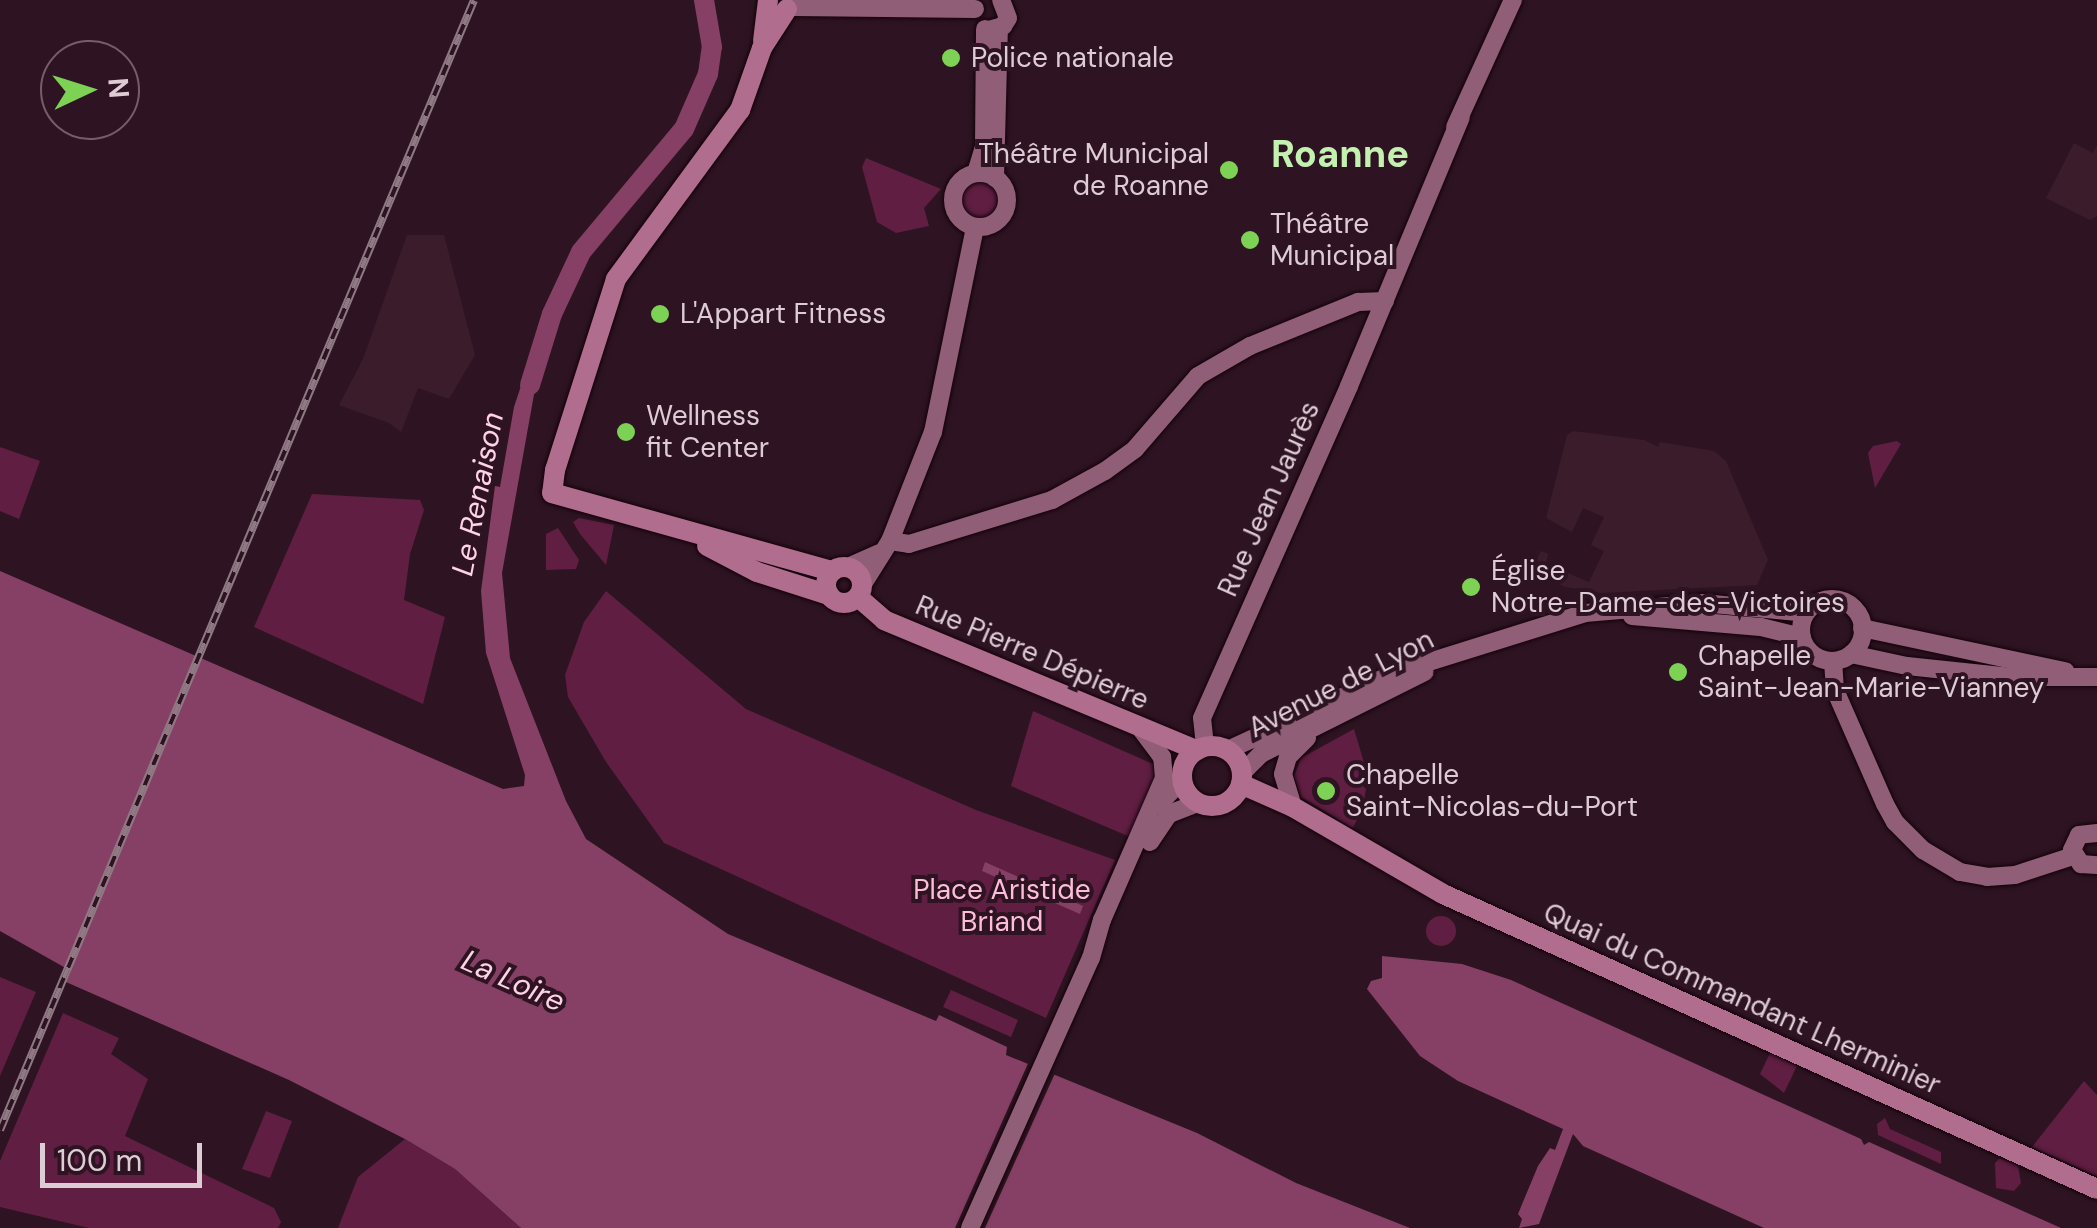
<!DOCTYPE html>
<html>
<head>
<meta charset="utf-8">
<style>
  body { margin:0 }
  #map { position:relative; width:2097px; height:1228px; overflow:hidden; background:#2e1422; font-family:"DM Sans",sans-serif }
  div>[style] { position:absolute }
  .built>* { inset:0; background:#3b1c2b }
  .green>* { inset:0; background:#5f1e42 }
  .round { border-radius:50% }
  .water>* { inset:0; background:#874065 }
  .pier>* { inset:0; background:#2e1422 }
  .river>* { height:20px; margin:-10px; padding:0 10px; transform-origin:10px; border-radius:10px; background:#874065 }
  .roads { filter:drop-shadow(0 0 2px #15020b) drop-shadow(0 0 2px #15020b) }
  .secondary>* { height:18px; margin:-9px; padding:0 9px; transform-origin:9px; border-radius:9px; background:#905e77 }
  .secondary>.ring { margin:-9px; padding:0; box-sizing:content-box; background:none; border:18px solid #905e77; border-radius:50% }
  .primary>* { height:20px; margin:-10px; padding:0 10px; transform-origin:10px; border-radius:10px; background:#b06d8e }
  .primary>.ring { margin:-10px; padding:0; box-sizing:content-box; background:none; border:20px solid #b06d8e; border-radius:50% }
  .rail>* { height:8px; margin-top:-4px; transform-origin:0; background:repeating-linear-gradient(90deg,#2e1422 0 11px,#8f7a84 0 22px); box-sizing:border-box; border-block:2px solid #8f7a84 }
  .dots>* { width:28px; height:28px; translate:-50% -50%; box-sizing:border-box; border:5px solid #2e1422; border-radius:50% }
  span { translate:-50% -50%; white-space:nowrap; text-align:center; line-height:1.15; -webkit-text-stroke:8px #2e1422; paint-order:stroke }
  .poi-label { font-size:28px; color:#deccd4 }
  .left { translate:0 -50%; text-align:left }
  .right { translate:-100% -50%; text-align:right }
  .street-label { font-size:28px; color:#deccd4 }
  .park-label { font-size:28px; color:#fdbdda }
  .water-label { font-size:30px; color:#ffd3e7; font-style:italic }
  .district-label { font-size:38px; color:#c3f1b0; font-weight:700 }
  .north { position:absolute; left:40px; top:40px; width:100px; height:100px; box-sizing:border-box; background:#2e1422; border:2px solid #745e69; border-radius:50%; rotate:86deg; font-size:28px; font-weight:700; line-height:40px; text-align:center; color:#deccd4 }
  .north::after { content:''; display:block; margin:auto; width:35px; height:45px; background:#7dd154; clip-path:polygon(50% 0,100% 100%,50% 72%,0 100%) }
  .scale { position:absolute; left:40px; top:1143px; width:162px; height:45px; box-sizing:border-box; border:5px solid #deccd4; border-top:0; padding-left:12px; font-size:30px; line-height:35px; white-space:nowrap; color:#deccd4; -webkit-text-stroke:8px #2e1422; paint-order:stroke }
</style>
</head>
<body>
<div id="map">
  <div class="built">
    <div style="clip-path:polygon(2074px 143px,2093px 153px,2097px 145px,2097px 216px,2090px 220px,2046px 198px)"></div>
    <div style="clip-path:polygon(407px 235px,444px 235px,475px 355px,449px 399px,418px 388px,401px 432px,389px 423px,339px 405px,363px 359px)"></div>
    <div style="clip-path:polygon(1573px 431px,1644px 440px,1658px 447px,1660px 442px,1714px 451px,1726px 461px,1768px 560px,1757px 585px,1601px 593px,1565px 587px,1543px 575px,1537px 559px,1541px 551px,1548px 554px,1546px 564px,1589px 582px,1604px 551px,1591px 545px,1604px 517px,1583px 508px,1572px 532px,1546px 518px,1567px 435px)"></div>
  </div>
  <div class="green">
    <div style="clip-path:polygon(866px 158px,941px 189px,924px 208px,929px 226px,896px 233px,877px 222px,862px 167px)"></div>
    <div class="round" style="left:959px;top:179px;width:42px;height:42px"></div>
    <div style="clip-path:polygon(1897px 441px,1901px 444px,1875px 488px,1868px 453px,1873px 446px)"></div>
    <div style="clip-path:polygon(0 447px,40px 461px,19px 519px,0 511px)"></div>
    <div style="clip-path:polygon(312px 494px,420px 500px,424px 510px,410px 554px,404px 600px,445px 617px,423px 704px,254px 627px)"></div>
    <div style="clip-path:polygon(579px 518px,614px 525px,606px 565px,580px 534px,573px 522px)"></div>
    <div style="clip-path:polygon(558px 528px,579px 560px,576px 569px,546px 570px,546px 534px)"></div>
    <div style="clip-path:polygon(606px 591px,746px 709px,976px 810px,1115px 860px,1046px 1018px,664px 843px,606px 762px,568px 697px,565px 675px,584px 622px)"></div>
    <div style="clip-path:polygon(1033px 711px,1153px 764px,1155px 780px,1130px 837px,1011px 786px)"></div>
    <div style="clip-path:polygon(1354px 729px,1368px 776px,1363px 807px,1353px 828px,1301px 797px,1294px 776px,1301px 758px)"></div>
    <div class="round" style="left:1426px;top:916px;width:30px;height:30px"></div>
    <div style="clip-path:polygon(0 977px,36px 992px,0 1076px)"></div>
    <div style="clip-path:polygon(951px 990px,1018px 1020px,1011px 1037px,943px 1007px)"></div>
    <div style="clip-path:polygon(63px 1013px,119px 1038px,111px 1054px,148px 1079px,125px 1136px,274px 1208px,281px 1222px,278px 1228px,89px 1228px,0 1207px,0 1161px)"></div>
    <div style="clip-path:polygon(1770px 1053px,1797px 1066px,1784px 1093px,1760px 1074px)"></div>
    <div style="clip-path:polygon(2084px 1081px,2097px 1095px,2097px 1176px,2032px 1147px)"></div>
    <div style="clip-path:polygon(266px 1111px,292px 1121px,270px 1178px,242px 1169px)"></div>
    <div style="clip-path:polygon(1885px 1118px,1890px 1129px,1941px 1152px,1941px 1164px,1878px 1135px,1877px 1124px)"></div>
    <div style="clip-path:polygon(405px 1139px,455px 1169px,521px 1228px,338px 1228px,358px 1177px)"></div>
    <div style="clip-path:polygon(2000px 1158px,2018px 1166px,2021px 1183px,2014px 1191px,1996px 1188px,1995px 1163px)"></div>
  </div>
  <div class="water">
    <div style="clip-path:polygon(531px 356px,540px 361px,502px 573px,510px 658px,566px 801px,586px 839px,728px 934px,936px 1021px,939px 1015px,1007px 1047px,1006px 1055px,1197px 1133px,1296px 1183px,1410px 1228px,521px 1228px,455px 1169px,405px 1139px,289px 1080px,66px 982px,71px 971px,0 931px,0 571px,503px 789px,524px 786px,525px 775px,486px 653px,481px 591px,495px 486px,500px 487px,514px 407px)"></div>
    <div style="clip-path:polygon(985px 862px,1083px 906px,1080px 914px,982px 871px)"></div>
    <div style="clip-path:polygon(1382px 956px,1462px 964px,1511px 980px,1861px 1139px,1864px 1145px,1869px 1142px,2061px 1228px,1764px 1228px,1583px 1146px,1573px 1134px,1539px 1224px,1519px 1228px,1522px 1219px,1518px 1214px,1538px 1166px,1550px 1148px,1555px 1150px,1563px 1129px,1458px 1081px,1420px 1056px,1367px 989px,1371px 981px,1382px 978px)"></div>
  </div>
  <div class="pier">
    <div style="clip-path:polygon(1030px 1059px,1056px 1071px,985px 1228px,955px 1228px)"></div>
  </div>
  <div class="river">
    <div style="left:530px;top:385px;width:74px;rotate:-72.8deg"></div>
    <div style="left:552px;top:314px;width:68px;rotate:-64.9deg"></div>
    <div style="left:581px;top:252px;width:160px;rotate:-50.1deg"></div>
    <div style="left:684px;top:129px;width:60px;rotate:-66.4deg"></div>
    <div style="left:708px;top:74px;width:27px;rotate:-82deg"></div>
    <div style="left:712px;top:47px;width:48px;rotate:-99.7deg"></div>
  </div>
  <div class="roads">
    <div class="secondary">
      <div style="left:794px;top:7px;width:181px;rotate:0.6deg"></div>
      <div style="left:989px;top:30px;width:15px;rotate:-16deg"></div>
      <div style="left:1003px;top:26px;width:9px;rotate:-58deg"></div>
      <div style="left:1008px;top:18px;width:19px;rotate:-111deg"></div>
      <div style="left:1455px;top:127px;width:140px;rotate:-65.5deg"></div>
      <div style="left:976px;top:173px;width:28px;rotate:-73deg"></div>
      <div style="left:984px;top:146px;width:117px;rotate:-89.5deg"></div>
      <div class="ring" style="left:953px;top:173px;width:36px;height:36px"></div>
      <div style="left:995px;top:178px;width:149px;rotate:-88.5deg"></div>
      <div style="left:890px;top:541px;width:19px;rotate:9deg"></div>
      <div style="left:909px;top:544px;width:150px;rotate:-17.1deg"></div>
      <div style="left:1052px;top:500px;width:60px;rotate:-28.7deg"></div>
      <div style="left:1105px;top:471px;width:37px;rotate:-36deg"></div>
      <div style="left:1135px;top:449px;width:96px;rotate:-49.2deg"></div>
      <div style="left:1198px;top:376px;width:60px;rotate:-30deg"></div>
      <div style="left:1250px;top:346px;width:117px;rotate:-22.2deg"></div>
      <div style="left:1358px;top:302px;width:27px;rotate:-2deg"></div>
      <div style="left:848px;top:567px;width:34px;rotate:-24deg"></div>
      <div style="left:863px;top:584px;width:51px;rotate:-57.9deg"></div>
      <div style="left:890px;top:541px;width:117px;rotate:-68.5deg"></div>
      <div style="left:933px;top:432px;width:209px;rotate:-78.4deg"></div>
      <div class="ring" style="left:1801px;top:599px;width:44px;height:44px"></div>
      <div style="left:1632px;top:616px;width:129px;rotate:4.9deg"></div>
      <div style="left:1761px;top:627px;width:42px;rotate:13.7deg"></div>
      <div style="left:1862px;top:628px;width:208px;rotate:12deg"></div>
      <div style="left:1851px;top:654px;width:57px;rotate:12.1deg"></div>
      <div style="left:1907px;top:666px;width:105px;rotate:6deg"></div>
      <div style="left:2011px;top:677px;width:86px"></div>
      <div style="left:1833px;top:661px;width:29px;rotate:86deg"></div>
      <div style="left:1835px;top:690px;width:124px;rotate:66.3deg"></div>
      <div style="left:1885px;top:804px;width:21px;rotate:61deg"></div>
      <div style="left:1895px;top:822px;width:40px;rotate:45deg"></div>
      <div style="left:1923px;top:850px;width:43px;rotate:30.7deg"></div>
      <div style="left:1960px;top:872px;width:27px;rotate:10deg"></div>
      <div style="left:1987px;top:877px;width:28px;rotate:-4deg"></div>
      <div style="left:2015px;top:875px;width:61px;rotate:-18.1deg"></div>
      <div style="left:1205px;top:746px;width:28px;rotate:-96deg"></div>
      <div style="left:1202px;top:718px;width:363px;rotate:-66.1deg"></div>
      <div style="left:1349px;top:386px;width:291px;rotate:-67.4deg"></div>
      <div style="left:1228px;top:750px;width:186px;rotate:-24.8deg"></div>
      <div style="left:1397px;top:672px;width:197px;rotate:-17.4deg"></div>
      <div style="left:1585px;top:613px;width:118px;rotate:-4.8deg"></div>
      <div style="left:1703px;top:603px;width:103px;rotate:5.5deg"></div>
      <div style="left:1242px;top:773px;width:27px;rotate:-45deg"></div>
      <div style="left:1261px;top:754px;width:183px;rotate:-26.6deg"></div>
      <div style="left:1158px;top:805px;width:35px;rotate:-46deg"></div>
      <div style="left:1293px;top:807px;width:34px;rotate:-107deg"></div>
      <div style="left:1283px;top:774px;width:18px;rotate:-74deg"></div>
      <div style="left:1288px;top:757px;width:27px;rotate:-45deg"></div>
      <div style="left:2097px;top:833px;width:18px;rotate:174deg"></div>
      <div style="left:2079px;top:835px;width:17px;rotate:115deg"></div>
      <div style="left:2072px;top:850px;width:17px;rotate:57deg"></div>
      <div style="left:2081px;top:864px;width:16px;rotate:4deg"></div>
      <div style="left:1150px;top:842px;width:34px;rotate:-56deg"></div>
      <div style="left:1169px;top:814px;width:31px;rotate:-21deg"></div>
      <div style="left:970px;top:1228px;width:296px;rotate:-65.9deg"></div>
      <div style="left:1091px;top:958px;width:40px;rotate:-74deg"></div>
      <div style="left:1102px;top:920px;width:155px;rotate:-66.4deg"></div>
      <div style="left:1164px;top:778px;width:21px;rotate:-95deg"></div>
      <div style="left:1162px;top:757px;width:34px;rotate:-127deg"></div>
    </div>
    <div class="primary">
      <div style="left:787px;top:9px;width:46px;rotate:122.7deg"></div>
      <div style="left:762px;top:48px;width:66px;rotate:109.5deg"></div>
      <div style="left:740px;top:110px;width:210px;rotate:126.3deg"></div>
      <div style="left:616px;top:279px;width:201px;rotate:107.7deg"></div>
      <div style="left:555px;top:470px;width:23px;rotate:97deg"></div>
      <div style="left:552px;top:493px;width:291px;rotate:15.6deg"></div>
      <div style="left:763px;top:41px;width:41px;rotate:-83deg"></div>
      <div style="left:707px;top:546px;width:56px;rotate:27.5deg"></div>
      <div style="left:757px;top:572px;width:76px;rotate:17.7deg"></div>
      <div class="ring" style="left:826px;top:567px;width:16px;height:16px"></div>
      <div style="left:858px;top:597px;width:35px;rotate:41deg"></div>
      <div style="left:884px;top:620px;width:339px;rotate:22.6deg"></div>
      <div class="ring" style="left:1182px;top:746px;width:40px;height:40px"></div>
      <div style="left:1241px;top:784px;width:57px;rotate:23.9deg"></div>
      <div style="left:1293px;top:807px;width:173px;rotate:30.1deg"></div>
      <div style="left:1443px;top:894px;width:717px;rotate:24.28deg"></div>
    </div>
  </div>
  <div class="rail">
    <div style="left:0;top:1130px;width:1225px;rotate:-67.24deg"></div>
  </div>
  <div class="dots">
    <div style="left:951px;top:58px;background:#7dd154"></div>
    <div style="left:1229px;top:170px;background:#7dd154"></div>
    <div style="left:1250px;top:240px;background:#7dd154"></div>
    <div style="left:660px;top:314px;background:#7dd154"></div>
    <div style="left:626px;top:432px;background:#7dd154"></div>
    <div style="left:1471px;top:587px;background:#7dd154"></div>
    <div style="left:1678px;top:672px;background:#7dd154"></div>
    <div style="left:1326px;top:791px;background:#7dd154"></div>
  </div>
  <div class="poi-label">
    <span class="left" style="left:971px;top:58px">Police nationale</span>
    <span class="right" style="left:1209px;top:170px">Théâtre Municipal<br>de Roanne</span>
    <span class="left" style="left:1270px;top:240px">Théâtre<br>Municipal</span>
    <span class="left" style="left:680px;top:314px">L'Appart Fitness</span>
    <span class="left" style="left:646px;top:432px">Wellness<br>fit Center</span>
    <span class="left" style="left:1491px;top:587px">Église<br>Notre-Dame-des-Victoires</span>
    <span class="left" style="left:1698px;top:672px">Chapelle<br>Saint-Jean-Marie-Vianney</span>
    <span class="left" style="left:1346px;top:791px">Chapelle<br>Saint-Nicolas-du-Port</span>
  </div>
  <div class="street-label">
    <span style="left:1269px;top:499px;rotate:-66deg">Rue Jean Jaurès</span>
    <span style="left:1032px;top:653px;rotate:23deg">Rue Pierre Dépierre</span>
    <span style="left:1341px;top:684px;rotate:-27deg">Avenue de Lyon</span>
    <span style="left:1742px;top:999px;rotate:24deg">Quai du Commandant Lherminier</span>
  </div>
  <div class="park-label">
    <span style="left:1002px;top:906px">Place Aristide<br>Briand</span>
  </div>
  <div class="water-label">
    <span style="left:478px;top:494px;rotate:-79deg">Le Renaison</span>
    <span style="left:513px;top:981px;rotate:24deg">La Loire</span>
  </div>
  <div class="district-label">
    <span style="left:1340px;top:155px">Roanne</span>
  </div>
  <div class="north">N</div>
  <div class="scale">100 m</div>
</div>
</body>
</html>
